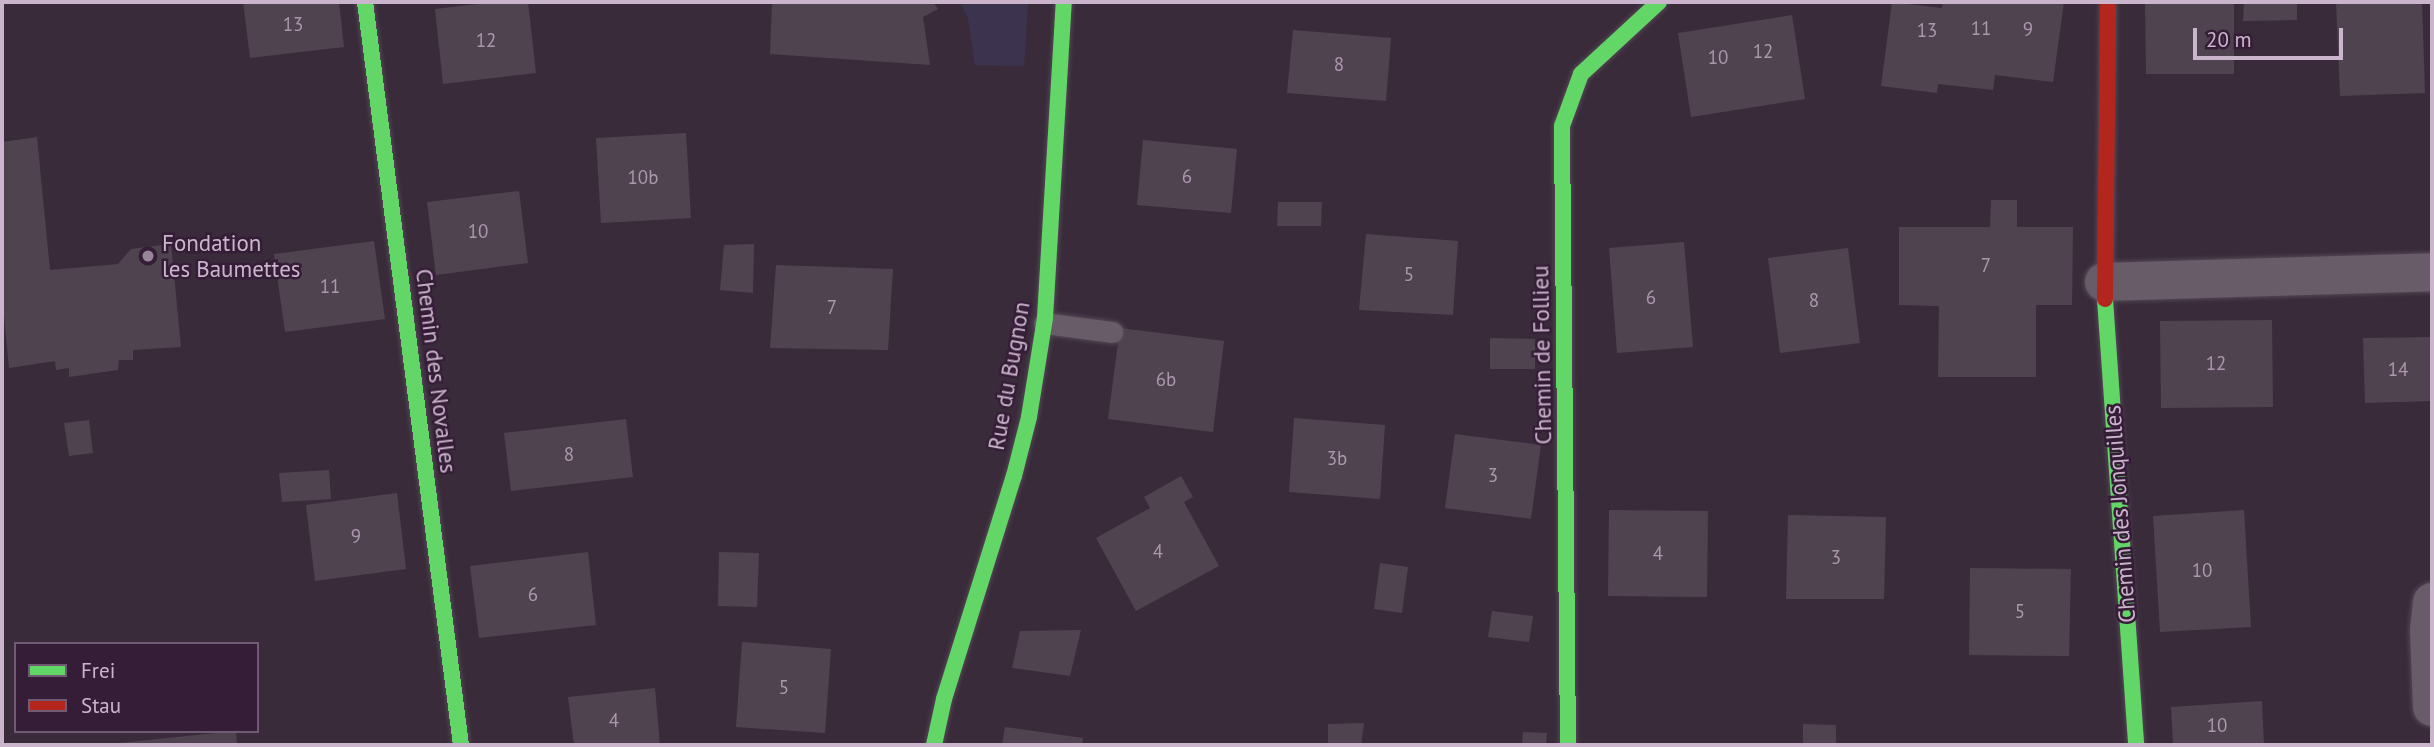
<!DOCTYPE html>
<html>
<head>
<meta charset="utf-8">
<style>
  body { margin:0 }
  #map { position:relative; width:2434px; height:747px; overflow:hidden; background:#3a2b3b; font-family:"PT Sans",sans-serif }
  div>[style] { position:absolute }
  .green>* { inset:0; background:#3c344f }
  .building>* { inset:0; background:#504350 }
  .roads { filter:drop-shadow(0 0 2px #534754) drop-shadow(0 0 2px #534754) }
  .lane>* { height:21px; margin:-10.5px; padding:0 10.5px; transform-origin:10.5px; border-radius:10.5px; background:#685c69 }
  .street>* { height:38px; margin:-19px; padding:0 19px; transform-origin:19px; border-radius:19px; background:#685c69 }
  .fast>* { height:16px; margin:-8px; padding:0 8px; transform-origin:8px; border-radius:8px; background:#63d668 }
  .jam>* { height:16px; margin:-8px; padding:0 8px; transform-origin:8px; border-radius:8px; background:#b3261e }
  .dots>* { width:19px; height:19px; translate:-50% -50%; box-sizing:border-box; border:4px solid #351d37; border-radius:50% }
  span { translate:-50% -50%; white-space:nowrap; text-align:center; line-height:1.15; -webkit-text-stroke:5px #351d37; paint-order:stroke }
  .number-label { font-size:19px; color:#ac98ad }
  .number-label span { -webkit-text-stroke-width:0 }
  .poi-label { font-size:23px; color:#cbb5cc }
  .left { translate:0 -50%; text-align:left }
  .street-label { font-size:23px; color:#cbb5cc }
  .frame { position:absolute; inset:0; border:4px solid #cbb5cc; pointer-events:none }
  .legend { position:absolute; left:14px; top:642px; width:245px; height:91px; box-sizing:border-box; background:#351d37; border:2px solid #715a73; margin:0; padding:9px 12px; list-style:none; font-size:21px; color:#cbb5cc }
  .legend li { display:flex; align-items:center; gap:14px; height:35px }
  .legend b { width:35px; border:2px solid #715a73 }
  .scale { position:absolute; left:2193px; top:28px; width:150px; height:32px; box-sizing:border-box; border:4px solid #cbb5cc; border-top:0; padding-left:9px; font-size:21px; line-height:24px; white-space:nowrap; color:#cbb5cc; -webkit-text-stroke:5px #351d37; paint-order:stroke }
</style>
</head>
<body>
<div id="map">
  <div class="green">
    <div style="clip-path:polygon(960px 2px,1028px 2px,1024px 66px,975px 65px,968px 18px)"></div>
  </div>
  <div class="building">
    <div style="clip-path:polygon(243px 2px,339px 2px,344px 47px,250px 58px)"></div>
    <div style="clip-path:polygon(495px 2px,528px 2px,536px 73px,443px 84px,435px 9px)"></div>
    <div style="clip-path:polygon(772px 2px,933px 2px,938px 9px,923px 17px,930px 65px,770px 54px)"></div>
    <div style="clip-path:polygon(1892px 2px,1942px 8px,1943px 2px,2064px 2px,2053px 82px,1995px 75px,1993px 90px,1938px 84px,1937px 93px,1881px 86px)"></div>
    <div style="clip-path:polygon(2244px 2px,2297px 2px,2297px 20px,2243px 21px)"></div>
    <div style="clip-path:polygon(2336px 2px,2422px 2px,2425px 93px,2340px 96px)"></div>
    <div style="clip-path:polygon(2234px 3px,2234px 74px,2146px 74px,2145px 4px)"></div>
    <div style="clip-path:polygon(1792px 15px,1805px 99px,1691px 117px,1678px 33px)"></div>
    <div style="clip-path:polygon(1293px 30px,1391px 38px,1386px 101px,1287px 93px)"></div>
    <div style="clip-path:polygon(686px 133px,691px 218px,601px 223px,596px 138px)"></div>
    <div style="clip-path:polygon(37px 137px,50px 270px,118px 264px,131px 249px,171px 244px,181px 347px,133px 350px,133px 360px,119px 360px,118px 370px,69px 377px,69px 368px,56px 370px,55px 361px,9px 368px,2px 295px,2px 142px)"></div>
    <div style="clip-path:polygon(1143px 140px,1237px 149px,1231px 213px,1137px 205px)"></div>
    <div style="clip-path:polygon(519px 191px,528px 263px,436px 275px,427px 202px)"></div>
    <div style="clip-path:polygon(1991px 200px,2017px 200px,2017px 227px,2073px 227px,2072px 305px,2036px 305px,2036px 377px,1938px 377px,1939px 306px,1899px 305px,1899px 227px,1990px 227px)"></div>
    <div style="clip-path:polygon(1278px 202px,1322px 202px,1321px 226px,1277px 226px)"></div>
    <div style="clip-path:polygon(1366px 234px,1458px 241px,1453px 315px,1359px 310px)"></div>
    <div style="clip-path:polygon(374px 241px,385px 319px,285px 332px,274px 254px)"></div>
    <div style="clip-path:polygon(1684px 242px,1693px 347px,1617px 353px,1609px 248px)"></div>
    <div style="clip-path:polygon(754px 244px,753px 293px,720px 290px,724px 245px)"></div>
    <div style="clip-path:polygon(1848px 248px,1860px 343px,1780px 353px,1768px 258px)"></div>
    <div style="clip-path:polygon(776px 265px,893px 269px,888px 350px,770px 348px)"></div>
    <div style="clip-path:polygon(2272px 320px,2273px 407px,2161px 408px,2160px 321px)"></div>
    <div style="clip-path:polygon(1120px 328px,1224px 341px,1213px 432px,1108px 419px)"></div>
    <div style="clip-path:polygon(2432px 337px,2432px 401px,2365px 403px,2363px 338px)"></div>
    <div style="clip-path:polygon(1490px 338px,1535px 339px,1535px 369px,1490px 369px)"></div>
    <div style="clip-path:polygon(1294px 418px,1385px 425px,1380px 499px,1289px 492px)"></div>
    <div style="clip-path:polygon(626px 419px,633px 477px,511px 491px,504px 433px)"></div>
    <div style="clip-path:polygon(89px 420px,93px 453px,69px 456px,64px 423px)"></div>
    <div style="clip-path:polygon(1455px 434px,1541px 445px,1531px 519px,1445px 508px)"></div>
    <div style="clip-path:polygon(329px 470px,331px 499px,282px 502px,279px 473px)"></div>
    <div style="clip-path:polygon(1181px 476px,1193px 497px,1184px 502px,1219px 566px,1136px 611px,1096px 538px,1150px 508px,1144px 497px)"></div>
    <div style="clip-path:polygon(397px 493px,406px 569px,315px 581px,306px 505px)"></div>
    <div style="clip-path:polygon(1609px 510px,1708px 511px,1707px 597px,1608px 596px)"></div>
    <div style="clip-path:polygon(2244px 510px,2251px 627px,2160px 632px,2153px 516px)"></div>
    <div style="clip-path:polygon(1788px 515px,1886px 517px,1884px 599px,1786px 599px)"></div>
    <div style="clip-path:polygon(588px 552px,596px 625px,479px 638px,470px 566px)"></div>
    <div style="clip-path:polygon(719px 552px,759px 553px,757px 607px,718px 606px)"></div>
    <div style="clip-path:polygon(1380px 563px,1408px 567px,1402px 613px,1374px 609px)"></div>
    <div style="clip-path:polygon(1970px 568px,2071px 569px,2069px 656px,1969px 655px)"></div>
    <div style="clip-path:polygon(1492px 611px,1533px 616px,1529px 642px,1488px 637px)"></div>
    <div style="clip-path:polygon(1081px 630px,1070px 676px,1012px 668px,1020px 631px)"></div>
    <div style="clip-path:polygon(742px 642px,831px 649px,825px 733px,736px 727px)"></div>
    <div style="clip-path:polygon(655px 688px,660px 745px,574px 745px,568px 697px)"></div>
    <div style="clip-path:polygon(2262px 701px,2264px 745px,2173px 745px,2171px 707px)"></div>
    <div style="clip-path:polygon(1364px 723px,1361px 745px,1328px 745px,1328px 724px)"></div>
    <div style="clip-path:polygon(1803px 724px,1836px 725px,1836px 745px,1803px 745px)"></div>
    <div style="clip-path:polygon(1005px 727px,1083px 738px,1082px 745px,1002px 745px)"></div>
    <div style="clip-path:polygon(236px 731px,237px 745px,118px 745px,118px 743px)"></div>
    <div style="clip-path:polygon(1523px 732px,1547px 733px,1546px 745px,1522px 745px)"></div>
  </div>
  <div class="roads">
    <div class="lane">
      <div style="left:1044px;top:323px;width:69px;rotate:7.5deg"></div>
    </div>
    <div class="street">
      <div style="left:2104px;top:282px;width:328px;rotate:-1.7deg"></div>
      <div style="left:2432px;top:602px;width:28px;rotate:96deg"></div>
      <div style="left:2429px;top:630px;width:77px;rotate:87.8deg"></div>
    </div>
    <div class="fast">
      <div style="left:365px;top:2px;width:749px;rotate:82.64deg"></div>
      <div style="left:2105px;top:299px;width:447px;rotate:86deg"></div>
      <div style="left:934px;top:745px;width:47px;rotate:-77.7deg"></div>
      <div style="left:944px;top:699px;width:234px;rotate:-72.6deg"></div>
      <div style="left:1014px;top:476px;width:61px;rotate:-75.7deg"></div>
      <div style="left:1029px;top:417px;width:100px;rotate:-80.8deg"></div>
      <div style="left:1045px;top:318px;width:317px;rotate:-86.6deg"></div>
      <div style="left:1568px;top:745px;width:619px;rotate:-90.56deg"></div>
      <div style="left:1562px;top:126px;width:55px;rotate:-69.9deg"></div>
      <div style="left:1581px;top:74px;width:106px;rotate:-42.7deg"></div>
    </div>
    <div class="jam">
      <div style="left:2105px;top:299px;width:297px;rotate:-89.4deg"></div>
    </div>
  </div>
  <div class="dots">
    <div style="left:148px;top:256px;background:#988599"></div>
  </div>
  <div class="number-label">
    <span style="left:293px;top:25px">13</span>
    <span style="left:1981px;top:29px">11</span>
    <span style="left:2028px;top:30px">9</span>
    <span style="left:1927px;top:31px">13</span>
    <span style="left:486px;top:41px">12</span>
    <span style="left:1763px;top:52px">12</span>
    <span style="left:1718px;top:58px">10</span>
    <span style="left:1339px;top:65px">8</span>
    <span style="left:1187px;top:177px">6</span>
    <span style="left:643px;top:178px">10b</span>
    <span style="left:478px;top:232px">10</span>
    <span style="left:1986px;top:266px">7</span>
    <span style="left:1409px;top:275px">5</span>
    <span style="left:330px;top:287px">11</span>
    <span style="left:1651px;top:298px">6</span>
    <span style="left:1814px;top:301px">8</span>
    <span style="left:832px;top:308px">7</span>
    <span style="left:2216px;top:364px">12</span>
    <span style="left:2398px;top:370px">14</span>
    <span style="left:1166px;top:380px">6b</span>
    <span style="left:569px;top:455px">8</span>
    <span style="left:1337px;top:459px">3b</span>
    <span style="left:1493px;top:476px">3</span>
    <span style="left:356px;top:537px">9</span>
    <span style="left:1158px;top:552px">4</span>
    <span style="left:1658px;top:554px">4</span>
    <span style="left:1836px;top:558px">3</span>
    <span style="left:2202px;top:571px">10</span>
    <span style="left:533px;top:595px">6</span>
    <span style="left:2020px;top:612px">5</span>
    <span style="left:784px;top:688px">5</span>
    <span style="left:614px;top:721px">4</span>
    <span style="left:2217px;top:726px">10</span>
  </div>
  <div class="poi-label">
    <span class="left" style="left:162px;top:256px">Fondation<br>les Baumettes</span>
  </div>
  <div class="street-label">
    <span style="left:1542px;top:355px;rotate:-91deg">Chemin de Follieu</span>
    <span style="left:436px;top:371px;rotate:83deg">Chemin des Novalles</span>
    <span style="left:1009px;top:376px;rotate:-80deg">Rue du Bugnon</span>
    <span style="left:2120px;top:514px;rotate:-94deg">Chemin des Jonquilles</span>
  </div>
  <div class="frame"></div>
  <ul class="legend">
  <li><b style="height:9px;background:#63d668"></b>Frei</li>
  <li><b style="height:9px;background:#b3261e"></b>Stau</li>
  </ul>
  <div class="scale">20 m</div>
</div>
</body>
</html>
